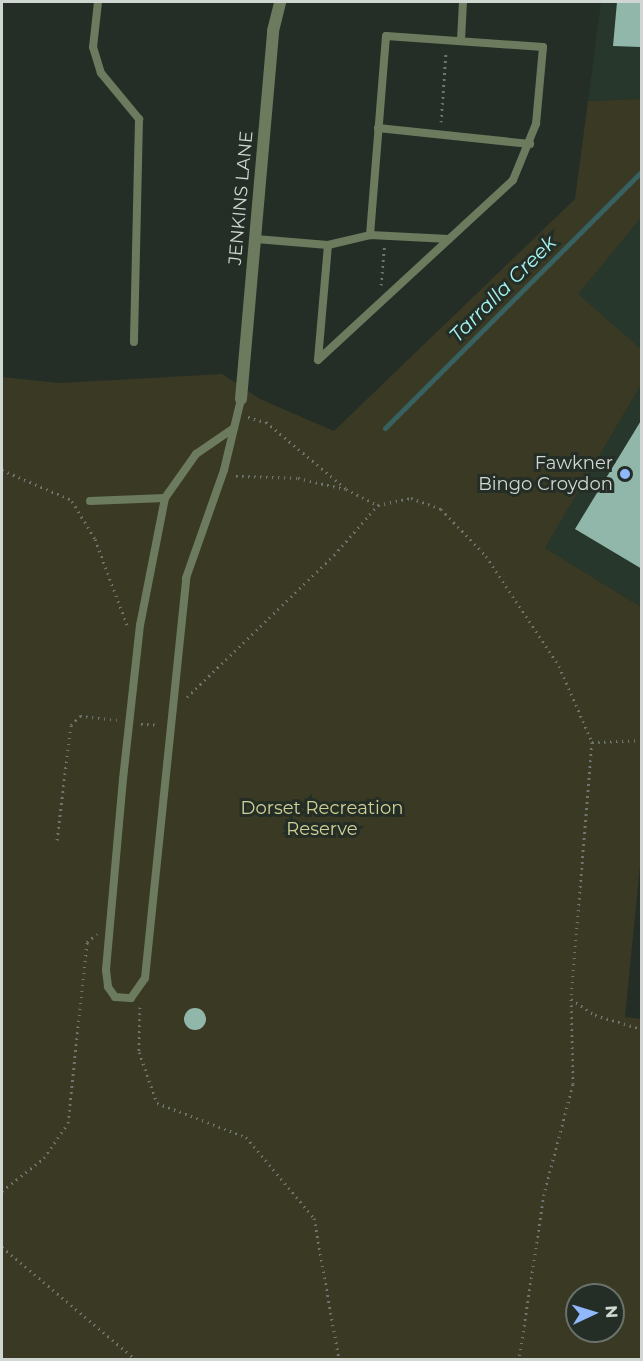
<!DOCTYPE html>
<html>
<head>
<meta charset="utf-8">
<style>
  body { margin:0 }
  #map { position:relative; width:643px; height:1361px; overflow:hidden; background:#242e26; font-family:Montserrat,sans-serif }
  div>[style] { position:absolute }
  .built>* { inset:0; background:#27372b }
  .green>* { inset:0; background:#393924 }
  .stream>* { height:5px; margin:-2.5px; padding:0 2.5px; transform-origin:2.5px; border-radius:2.5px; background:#37605f }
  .building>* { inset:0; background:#90b7aa }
  .round { border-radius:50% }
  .path>* { height:3px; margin-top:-1.5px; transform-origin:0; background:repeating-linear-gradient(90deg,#6d756e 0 1.5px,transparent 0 6px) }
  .service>* { height:8px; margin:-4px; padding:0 4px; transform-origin:4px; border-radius:4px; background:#6c7b5d }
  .minor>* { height:12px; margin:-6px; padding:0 6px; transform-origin:6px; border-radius:6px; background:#6c7b5d }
  .dots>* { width:16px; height:16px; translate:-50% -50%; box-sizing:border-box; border:3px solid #242e26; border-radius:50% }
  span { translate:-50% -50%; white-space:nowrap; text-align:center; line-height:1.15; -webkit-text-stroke:6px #242e26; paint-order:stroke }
  .street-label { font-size:18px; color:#d0d6d1 }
  .poi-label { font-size:18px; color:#d0d6d1 }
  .right { translate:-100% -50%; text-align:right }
  .park-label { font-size:18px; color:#d0d095 }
  .water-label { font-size:20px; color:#a6f4f3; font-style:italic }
  .frame { position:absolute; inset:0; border:3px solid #d0d6d1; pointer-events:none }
  .north { position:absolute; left:565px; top:1283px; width:60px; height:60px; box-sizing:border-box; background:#242e26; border:2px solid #69716a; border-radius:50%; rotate:86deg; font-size:16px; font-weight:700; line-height:24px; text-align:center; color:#d0d6d1 }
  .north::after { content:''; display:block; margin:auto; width:21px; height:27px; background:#8fb8fd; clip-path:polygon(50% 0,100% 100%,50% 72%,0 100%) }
</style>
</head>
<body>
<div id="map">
  <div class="built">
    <div style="clip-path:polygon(601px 2px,641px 2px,641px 99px,588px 101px)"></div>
    <div style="clip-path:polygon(641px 218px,641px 349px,577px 294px)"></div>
    <div style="clip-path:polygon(641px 385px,641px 607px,545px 548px)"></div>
  </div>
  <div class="green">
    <div style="clip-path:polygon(evenodd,641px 99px,641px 218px,578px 294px,641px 349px,641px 385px,545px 548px,641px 607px,642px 845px,625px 1017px,642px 1019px,641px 1359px,2px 1359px,2px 377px,59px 383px,222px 374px,260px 399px,334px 431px,575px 199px,588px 101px,641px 99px,577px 1295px,613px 1295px,613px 1331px,577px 1331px,577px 1295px)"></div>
  </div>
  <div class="stream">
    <div style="left:385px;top:428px;width:363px;rotate:-45deg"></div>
  </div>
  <div class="building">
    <div style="clip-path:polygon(617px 2px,642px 2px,640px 47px,613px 46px)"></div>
    <div style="clip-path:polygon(642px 419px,642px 569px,575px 529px)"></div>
    <div class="round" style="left:184px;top:1008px;width:22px;height:22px"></div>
  </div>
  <div class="path">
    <div style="left:441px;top:122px;width:69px;rotate:-85.9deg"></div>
    <div style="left:381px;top:285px;width:38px;rotate:-85deg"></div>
    <div style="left:248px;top:417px;width:19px;rotate:16deg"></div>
    <div style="left:266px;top:422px;width:104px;rotate:39.9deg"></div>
    <div style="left:346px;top:489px;width:36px;rotate:27deg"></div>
    <div style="left:378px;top:505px;width:34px;rotate:-12deg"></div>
    <div style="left:411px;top:498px;width:32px;rotate:20deg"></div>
    <div style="left:441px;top:509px;width:65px;rotate:46.2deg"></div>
    <div style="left:486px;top:556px;width:132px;rotate:56.4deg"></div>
    <div style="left:559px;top:666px;width:83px;rotate:66.5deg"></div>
    <div style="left:592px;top:742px;width:258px;rotate:94.7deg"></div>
    <div style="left:571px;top:999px;width:85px;rotate:88.7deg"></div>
    <div style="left:573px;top:1084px;width:114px;rotate:104.8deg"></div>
    <div style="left:544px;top:1194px;width:168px;rotate:98.6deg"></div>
    <div style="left:2px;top:470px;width:78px;rotate:23.3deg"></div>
    <div style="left:236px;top:476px;width:62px;rotate:1.8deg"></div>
    <div style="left:298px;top:478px;width:48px;rotate:13.2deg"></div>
    <div style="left:72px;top:501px;width:44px;rotate:58.8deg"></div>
    <div style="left:95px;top:539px;width:92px;rotate:69.6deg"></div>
    <div style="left:187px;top:697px;width:204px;rotate:-44deg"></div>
    <div style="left:334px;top:555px;width:67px;rotate:-48.7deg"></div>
    <div style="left:141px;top:724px;width:18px;rotate:3deg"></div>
    <div style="left:592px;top:742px;width:50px;rotate:-2.3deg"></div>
    <div style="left:57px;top:840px;width:116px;rotate:-83.1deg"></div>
    <div style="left:71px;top:725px;width:13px;rotate:-45deg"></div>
    <div style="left:80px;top:716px;width:37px;rotate:6deg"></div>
    <div style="left:571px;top:999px;width:29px;rotate:34deg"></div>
    <div style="left:595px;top:1015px;width:49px;rotate:16.6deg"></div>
    <div style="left:140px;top:1007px;width:45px;rotate:91.3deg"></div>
    <div style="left:139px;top:1052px;width:54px;rotate:70.6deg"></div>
    <div style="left:157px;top:1103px;width:95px;rotate:20.9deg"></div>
    <div style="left:246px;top:1137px;width:106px;rotate:50deg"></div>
    <div style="left:314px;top:1218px;width:144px;rotate:80deg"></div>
    <div style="left:2px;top:1191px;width:53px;rotate:-38.2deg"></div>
    <div style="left:44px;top:1158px;width:42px;rotate:-55.6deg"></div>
    <div style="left:68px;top:1123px;width:182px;rotate:-84deg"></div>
    <div style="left:87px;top:942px;width:13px;rotate:-39deg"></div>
    <div style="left:2px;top:1247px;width:175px;rotate:40.1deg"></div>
  </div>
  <div class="service">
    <div style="left:98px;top:2px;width:45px;rotate:96.3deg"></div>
    <div style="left:93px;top:47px;width:27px;rotate:73deg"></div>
    <div style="left:101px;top:73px;width:60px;rotate:50.4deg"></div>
    <div style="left:139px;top:119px;width:223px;rotate:91.3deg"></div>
    <div style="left:461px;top:40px;width:38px;rotate:-87deg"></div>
    <div style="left:378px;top:128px;width:153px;rotate:6deg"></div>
    <div style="left:256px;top:239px;width:72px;rotate:4.8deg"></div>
    <div style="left:328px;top:245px;width:43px;rotate:-13.4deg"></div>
    <div style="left:370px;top:235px;width:79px;rotate:2.9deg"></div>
    <div style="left:328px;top:245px;width:115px;rotate:95deg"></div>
    <div style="left:318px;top:360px;width:265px;rotate:-42.7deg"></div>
    <div style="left:513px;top:180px;width:61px;rotate:-67.7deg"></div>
    <div style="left:536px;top:124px;width:77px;rotate:-84.8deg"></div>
    <div style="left:543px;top:47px;width:157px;rotate:-176deg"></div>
    <div style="left:386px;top:36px;width:200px;rotate:94.6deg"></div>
    <div style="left:234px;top:428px;width:46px;rotate:145.6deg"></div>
    <div style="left:196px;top:454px;width:54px;rotate:125.2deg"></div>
    <div style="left:165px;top:498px;width:129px;rotate:101.1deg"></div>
    <div style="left:140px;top:625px;width:155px;rotate:96.3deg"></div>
    <div style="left:123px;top:779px;width:192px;rotate:95.1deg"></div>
    <div style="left:106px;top:970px;width:17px;rotate:83deg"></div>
    <div style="left:108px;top:987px;width:12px;rotate:55deg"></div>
    <div style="left:115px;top:997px;width:16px;rotate:4deg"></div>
    <div style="left:131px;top:998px;width:24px;rotate:-55deg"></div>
    <div style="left:145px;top:978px;width:402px;rotate:-84.1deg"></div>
    <div style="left:186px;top:578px;width:114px;rotate:-70.6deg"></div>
    <div style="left:224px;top:470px;width:73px;rotate:-76.5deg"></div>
    <div style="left:90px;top:501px;width:75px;rotate:-2.3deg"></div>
  </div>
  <div class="minor">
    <div style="left:241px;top:399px;width:369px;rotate:-85deg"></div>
    <div style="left:273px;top:31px;width:30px;rotate:-76deg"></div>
  </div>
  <div class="dots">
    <div style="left:625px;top:474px;background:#8fb8fd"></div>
  </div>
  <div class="street-label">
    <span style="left:241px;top:198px;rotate:-85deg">JENKINS LANE</span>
  </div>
  <div class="poi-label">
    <span class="right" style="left:613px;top:474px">Fawkner<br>Bingo Croydon</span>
  </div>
  <div class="park-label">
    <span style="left:322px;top:819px">Dorset Recreation<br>Reserve</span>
  </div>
  <div class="water-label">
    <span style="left:503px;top:289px;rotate:-45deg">Tarralla Creek</span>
  </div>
  <div class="frame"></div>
  <div class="north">N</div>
</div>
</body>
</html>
